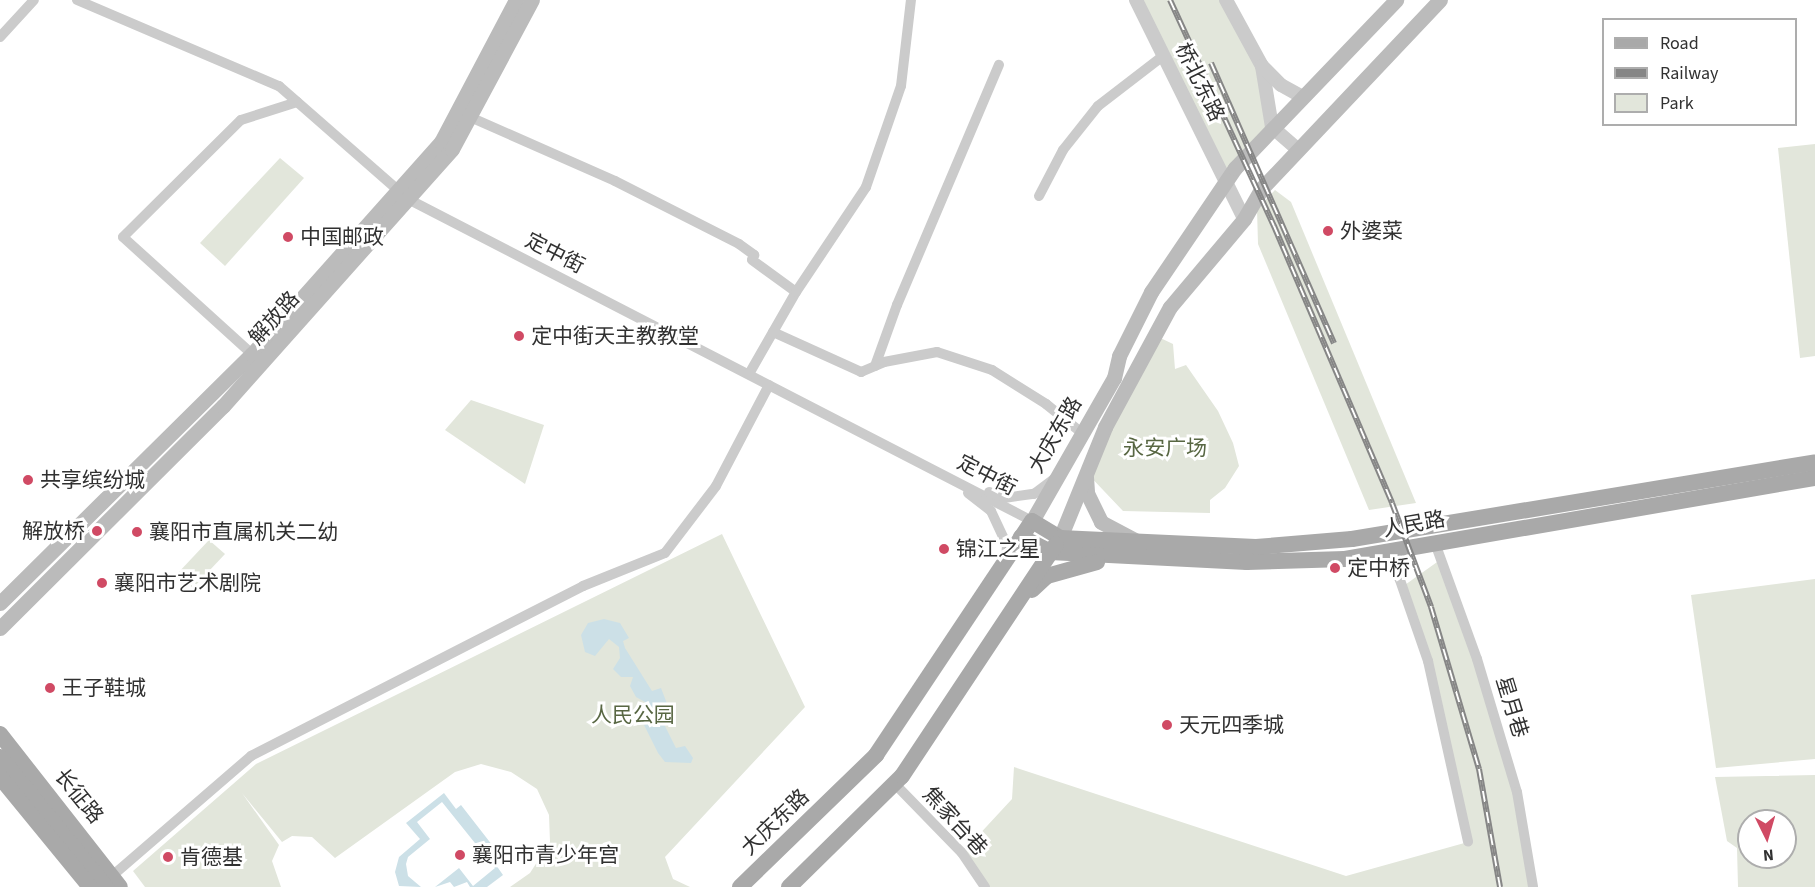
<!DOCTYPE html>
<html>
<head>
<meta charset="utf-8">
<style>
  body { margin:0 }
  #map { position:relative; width:1815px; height:887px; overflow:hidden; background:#fff; font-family:"Source Sans 3","Noto Sans SC",sans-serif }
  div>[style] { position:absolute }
  .green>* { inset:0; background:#e2e6db }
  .water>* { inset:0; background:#cce0e7 }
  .minor>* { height:10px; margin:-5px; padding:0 5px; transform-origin:5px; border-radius:5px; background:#cbcbcb }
  .tertiary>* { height:14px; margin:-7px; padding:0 7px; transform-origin:7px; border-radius:7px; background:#cbcbcb }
  .secondary>* { height:15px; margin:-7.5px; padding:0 7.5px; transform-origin:7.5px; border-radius:7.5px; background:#bbb }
  .primary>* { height:16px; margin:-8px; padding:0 8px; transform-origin:8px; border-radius:8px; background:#a9a9a9 }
  .rail>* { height:6px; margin-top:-3px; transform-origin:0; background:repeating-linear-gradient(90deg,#fff 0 11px,#868686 0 22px); box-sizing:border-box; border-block:2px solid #868686 }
  .dots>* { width:16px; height:16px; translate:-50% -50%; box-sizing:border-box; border:3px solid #fff; border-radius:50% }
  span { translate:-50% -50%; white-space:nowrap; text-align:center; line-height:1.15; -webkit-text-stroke:6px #fff; paint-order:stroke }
  .street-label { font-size:21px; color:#313131 }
  .poi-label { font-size:21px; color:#313131 }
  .left { translate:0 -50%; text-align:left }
  .right { translate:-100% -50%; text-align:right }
  .park-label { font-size:21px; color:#586743 }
  .legend { position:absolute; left:1602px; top:18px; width:195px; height:108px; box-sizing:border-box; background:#fff; border:2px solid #adadad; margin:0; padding:8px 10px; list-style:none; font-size:18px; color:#313131 }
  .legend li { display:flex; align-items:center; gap:12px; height:30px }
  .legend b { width:30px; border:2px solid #adadad }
  .north { position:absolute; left:1737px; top:809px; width:60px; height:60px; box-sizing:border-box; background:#fff; border:2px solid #adadad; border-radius:50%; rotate:175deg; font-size:16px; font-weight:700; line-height:24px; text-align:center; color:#313131 }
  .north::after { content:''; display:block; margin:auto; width:21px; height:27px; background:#d04a64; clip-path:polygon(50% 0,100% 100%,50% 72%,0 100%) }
</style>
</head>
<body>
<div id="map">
  <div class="green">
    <div style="clip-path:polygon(1136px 0,1227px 0,1262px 66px,1272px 127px,1226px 182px)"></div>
    <div style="clip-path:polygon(1815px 144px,1815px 356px,1800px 358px,1778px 148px)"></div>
    <div style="clip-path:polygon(280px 158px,304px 178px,225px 266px,200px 243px)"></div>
    <div style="clip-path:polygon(1275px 190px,1291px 202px,1416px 503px,1369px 510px,1258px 244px,1257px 209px)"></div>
    <div style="clip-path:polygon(1152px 334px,1173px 344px,1175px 369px,1186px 365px,1218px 411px,1233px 443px,1239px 466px,1225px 488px,1210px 500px,1210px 513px,1123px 511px,1085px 471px)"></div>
    <div style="clip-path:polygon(471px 400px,544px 425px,525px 484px,445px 430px)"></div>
    <div style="clip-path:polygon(722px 534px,805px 707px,665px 857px,673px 879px,690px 887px,510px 887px,530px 873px,550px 842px,549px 815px,537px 789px,511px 772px,481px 764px,455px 772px,335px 858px,312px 837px,292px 836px,282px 842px,242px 793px,279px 845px,272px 861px,281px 887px,145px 887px,133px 871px,256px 764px)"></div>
    <div style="clip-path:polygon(209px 540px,225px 554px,193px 588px,177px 574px)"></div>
    <div style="clip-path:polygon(1440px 560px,1517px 792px,1533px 887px,985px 887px,962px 853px,1012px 799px,1014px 767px,1346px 876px,1468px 842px,1428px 661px,1402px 587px)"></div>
    <div style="clip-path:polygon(1815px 579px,1815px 759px,1716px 768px,1691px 595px)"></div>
    <div style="clip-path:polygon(evenodd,1815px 775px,1815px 887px,1738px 887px,1737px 848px,1727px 841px,1715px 777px,1815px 775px,1749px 821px,1785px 821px,1785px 857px,1749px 857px,1749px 821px)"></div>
  </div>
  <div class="water">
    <div style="clip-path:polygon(604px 619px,620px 623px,629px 638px,623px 641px,625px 648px,652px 691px,661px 688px,671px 714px,661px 718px,676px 748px,685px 746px,693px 758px,691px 763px,665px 762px,658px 753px,644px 725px,653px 722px,653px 716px,644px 710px,645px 702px,636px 697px,630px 686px,633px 677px,621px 677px,613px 669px,620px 658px,619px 647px,609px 639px,595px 656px,585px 652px,581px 635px,588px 623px)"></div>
    <div style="clip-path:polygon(444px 793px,456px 809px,461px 805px,503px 859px,496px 865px,503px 875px,487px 887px,470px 887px,467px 882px,454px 887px,450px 882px,435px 887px,459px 868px,473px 886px,495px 868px,442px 802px,417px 822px,430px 839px,408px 857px,406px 864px,408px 876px,421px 887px,399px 886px,395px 872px,399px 857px,420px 839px,406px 823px)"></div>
  </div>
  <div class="minor">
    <div style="left:77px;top:0;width:220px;rotate:23.1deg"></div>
    <div style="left:279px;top:86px;width:171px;rotate:41.2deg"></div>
    <div style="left:408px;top:199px;width:702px;rotate:27.29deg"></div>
    <div style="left:0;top:37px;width:50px;rotate:-47.4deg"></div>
    <div style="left:470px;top:117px;width:158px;rotate:23.8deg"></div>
    <div style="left:615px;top:181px;width:139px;rotate:26.9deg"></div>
    <div style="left:739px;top:244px;width:19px;rotate:36deg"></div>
    <div style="left:754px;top:255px;width:5px;rotate:112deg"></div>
    <div style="left:752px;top:260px;width:54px;rotate:36deg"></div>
    <div style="left:1039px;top:196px;width:52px;rotate:-62.4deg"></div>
    <div style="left:1063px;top:150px;width:56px;rotate:-51.5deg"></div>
    <div style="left:1098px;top:106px;width:82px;rotate:-37.6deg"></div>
    <div style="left:773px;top:332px;width:97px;rotate:24.4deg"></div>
    <div style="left:861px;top:372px;width:25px;rotate:-23deg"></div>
    <div style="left:884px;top:362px;width:54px;rotate:-10.7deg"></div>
    <div style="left:937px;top:352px;width:58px;rotate:18.1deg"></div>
    <div style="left:992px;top:370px;width:64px;rotate:32.2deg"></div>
    <div style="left:1046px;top:404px;width:46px;rotate:38.9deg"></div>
    <div style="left:252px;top:354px;width:174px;rotate:-137.8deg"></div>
    <div style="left:123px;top:237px;width:166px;rotate:-44.8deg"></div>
    <div style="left:241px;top:120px;width:59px;rotate:-17.8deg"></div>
    <div style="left:875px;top:366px;width:65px;rotate:-70.2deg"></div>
    <div style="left:897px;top:305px;width:261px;rotate:-67deg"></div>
    <div style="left:749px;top:374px;width:95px;rotate:-60.2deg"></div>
    <div style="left:796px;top:292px;width:126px;rotate:-56.3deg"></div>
    <div style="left:866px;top:187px;width:107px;rotate:-70.9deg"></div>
    <div style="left:901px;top:86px;width:87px;rotate:-83.4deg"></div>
    <div style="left:989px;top:492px;width:16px;rotate:22deg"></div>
    <div style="left:1004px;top:498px;width:30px;rotate:-8deg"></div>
    <div style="left:1034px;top:494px;width:25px;rotate:-37deg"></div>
    <div style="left:968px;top:493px;width:29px;rotate:38deg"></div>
    <div style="left:991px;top:511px;width:38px;rotate:65deg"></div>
    <div style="left:1007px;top:545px;width:14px;rotate:94deg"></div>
    <div style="left:1435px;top:543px;width:123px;rotate:70.1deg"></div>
    <div style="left:1477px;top:659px;width:139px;rotate:73.3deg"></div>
    <div style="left:1517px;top:792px;width:96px;rotate:80.4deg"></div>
    <div style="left:1384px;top:552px;width:32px;rotate:60deg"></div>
    <div style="left:1400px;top:580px;width:86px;rotate:70.9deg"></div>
    <div style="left:1428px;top:661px;width:185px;rotate:77.5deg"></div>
    <div style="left:894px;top:783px;width:98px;rotate:45.8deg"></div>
    <div style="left:962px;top:853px;width:41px;rotate:55.9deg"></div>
    <div style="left:112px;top:876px;width:184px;rotate:-40.8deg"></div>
    <div style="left:251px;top:756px;width:373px;rotate:-27.1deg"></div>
    <div style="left:583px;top:586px;width:88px;rotate:-21.9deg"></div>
    <div style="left:665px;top:553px;width:84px;rotate:-52.7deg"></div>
    <div style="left:716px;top:486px;width:114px;rotate:-62.3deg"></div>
  </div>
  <div class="tertiary">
    <div style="left:1136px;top:0;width:244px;rotate:63.7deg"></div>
    <div style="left:1226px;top:0;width:75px;rotate:61.4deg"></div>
    <div style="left:1262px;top:66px;width:62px;rotate:80.7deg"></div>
    <div style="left:1272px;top:127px;width:35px;rotate:41deg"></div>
    <div style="left:1262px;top:66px;width:27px;rotate:45deg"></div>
    <div style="left:1281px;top:85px;width:25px;rotate:29deg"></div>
  </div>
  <div class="secondary">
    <div style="left:1086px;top:477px;width:16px;rotate:86deg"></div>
    <div style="left:1087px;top:493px;width:32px;rotate:64deg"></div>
    <div style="left:1101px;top:522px;width:38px;rotate:28deg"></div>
    <div style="left:1032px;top:521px;width:165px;rotate:-60.2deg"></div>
    <div style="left:1114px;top:378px;width:23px;rotate:-77deg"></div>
    <div style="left:1119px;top:356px;width:72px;rotate:-63.4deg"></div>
    <div style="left:1151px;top:292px;width:150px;rotate:-55.9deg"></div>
    <div style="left:1235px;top:168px;width:233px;rotate:-46.2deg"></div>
    <div style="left:1060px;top:538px;width:120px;rotate:-67.9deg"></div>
    <div style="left:1105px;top:427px;width:136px;rotate:-61.6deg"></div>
    <div style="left:1170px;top:307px;width:115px;rotate:-49.9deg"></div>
    <div style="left:1244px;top:219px;width:36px;rotate:-60deg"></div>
    <div style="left:1262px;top:188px;width:259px;rotate:-46.6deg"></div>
    <div style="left:0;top:603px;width:354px;rotate:-44.7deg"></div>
    <div style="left:252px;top:354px;width:284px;rotate:-48.3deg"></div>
    <div style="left:441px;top:142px;width:161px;rotate:-62.2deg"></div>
    <div style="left:0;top:628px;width:315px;rotate:-44.9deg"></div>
    <div style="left:223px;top:406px;width:344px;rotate:-48.3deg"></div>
    <div style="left:452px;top:149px;width:169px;rotate:-61.8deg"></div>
  </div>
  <div class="primary">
    <div style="left:1021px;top:537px;width:33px;rotate:27deg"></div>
    <div style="left:1050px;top:552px;width:197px;rotate:2.9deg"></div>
    <div style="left:1247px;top:562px;width:98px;rotate:-1.8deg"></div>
    <div style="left:1345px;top:559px;width:477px;rotate:-9.8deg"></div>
    <div style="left:1032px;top:590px;width:21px;rotate:-43deg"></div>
    <div style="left:1047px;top:576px;width:52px;rotate:-15.6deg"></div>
    <div style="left:0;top:734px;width:194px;rotate:51.9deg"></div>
    <div style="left:0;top:757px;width:168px;rotate:50.8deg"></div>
    <div style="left:0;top:777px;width:142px;rotate:50.7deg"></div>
    <div style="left:740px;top:887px;width:190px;rotate:-44.1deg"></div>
    <div style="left:876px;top:755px;width:281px;rotate:-56.3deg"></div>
    <div style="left:1032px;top:521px;width:33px;rotate:31deg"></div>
    <div style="left:1060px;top:538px;width:196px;rotate:2.6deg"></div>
    <div style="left:1256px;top:547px;width:96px;rotate:-4.8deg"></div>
    <div style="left:1352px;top:539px;width:469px;rotate:-9.4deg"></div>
    <div style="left:789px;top:887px;width:158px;rotate:-44.5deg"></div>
    <div style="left:902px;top:776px;width:278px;rotate:-56.4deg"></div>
  </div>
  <div class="rail">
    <div style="left:1170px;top:0;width:249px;rotate:65.3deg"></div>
    <div style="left:1274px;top:226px;width:301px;rotate:66.9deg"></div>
    <div style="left:1392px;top:503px;width:111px;rotate:69.4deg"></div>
    <div style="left:1431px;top:607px;width:169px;rotate:73.5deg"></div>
    <div style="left:1479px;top:769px;width:120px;rotate:79.9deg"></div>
    <div style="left:1211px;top:63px;width:306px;rotate:66.3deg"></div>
  </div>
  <div class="dots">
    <div style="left:1328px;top:231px;background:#d04a64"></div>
    <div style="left:288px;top:237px;background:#d04a64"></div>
    <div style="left:519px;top:336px;background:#d04a64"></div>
    <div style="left:28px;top:480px;background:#d04a64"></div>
    <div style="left:97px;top:531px;background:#d04a64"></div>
    <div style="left:137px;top:532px;background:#d04a64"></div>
    <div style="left:944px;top:549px;background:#d04a64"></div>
    <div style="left:1335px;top:568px;background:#d04a64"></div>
    <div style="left:102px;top:583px;background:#d04a64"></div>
    <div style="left:50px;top:688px;background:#d04a64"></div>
    <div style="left:1167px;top:725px;background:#d04a64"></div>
    <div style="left:460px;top:855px;background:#d04a64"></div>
    <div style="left:168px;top:857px;background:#d04a64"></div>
  </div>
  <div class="street-label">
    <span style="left:1200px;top:82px;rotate:64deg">桥北东路</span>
    <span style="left:555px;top:253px;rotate:27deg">定中街</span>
    <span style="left:274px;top:318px;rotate:-48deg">解放路</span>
    <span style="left:1055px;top:435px;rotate:-60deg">大庆东路</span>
    <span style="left:987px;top:475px;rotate:27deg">定中街</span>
    <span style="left:1414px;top:524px;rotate:-10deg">人民路</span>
    <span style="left:1512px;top:707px;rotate:73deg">星月巷</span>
    <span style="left:79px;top:796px;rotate:51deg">长征路</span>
    <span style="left:955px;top:821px;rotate:48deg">焦家台巷</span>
    <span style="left:775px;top:822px;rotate:-44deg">大庆东路</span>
  </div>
  <div class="poi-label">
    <span class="left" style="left:1340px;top:231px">外婆菜</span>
    <span class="left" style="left:300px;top:237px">中国邮政</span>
    <span class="left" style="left:531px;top:336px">定中街天主教教堂</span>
    <span class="left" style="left:40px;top:480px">共享缤纷城</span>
    <span class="right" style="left:85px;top:531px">解放桥</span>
    <span class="left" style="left:149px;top:532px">襄阳市直属机关二幼</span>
    <span class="left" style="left:956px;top:549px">锦江之星</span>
    <span class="left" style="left:1347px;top:568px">定中桥</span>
    <span class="left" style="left:114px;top:583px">襄阳市艺术剧院</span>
    <span class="left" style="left:62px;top:688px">王子鞋城</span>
    <span class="left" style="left:1179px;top:725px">天元四季城</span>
    <span class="left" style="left:472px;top:855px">襄阳市青少年宫</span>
    <span class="left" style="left:180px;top:857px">肯德基</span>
  </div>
  <div class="park-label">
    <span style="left:1165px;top:448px">永安广场</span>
    <span style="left:633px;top:715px">人民公园</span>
  </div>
  <ul class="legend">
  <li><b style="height:8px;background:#a9a9a9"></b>Road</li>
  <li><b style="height:8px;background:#868686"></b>Railway</li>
  <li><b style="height:16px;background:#e2e6db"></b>Park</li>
  </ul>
  <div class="north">N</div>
</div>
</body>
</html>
